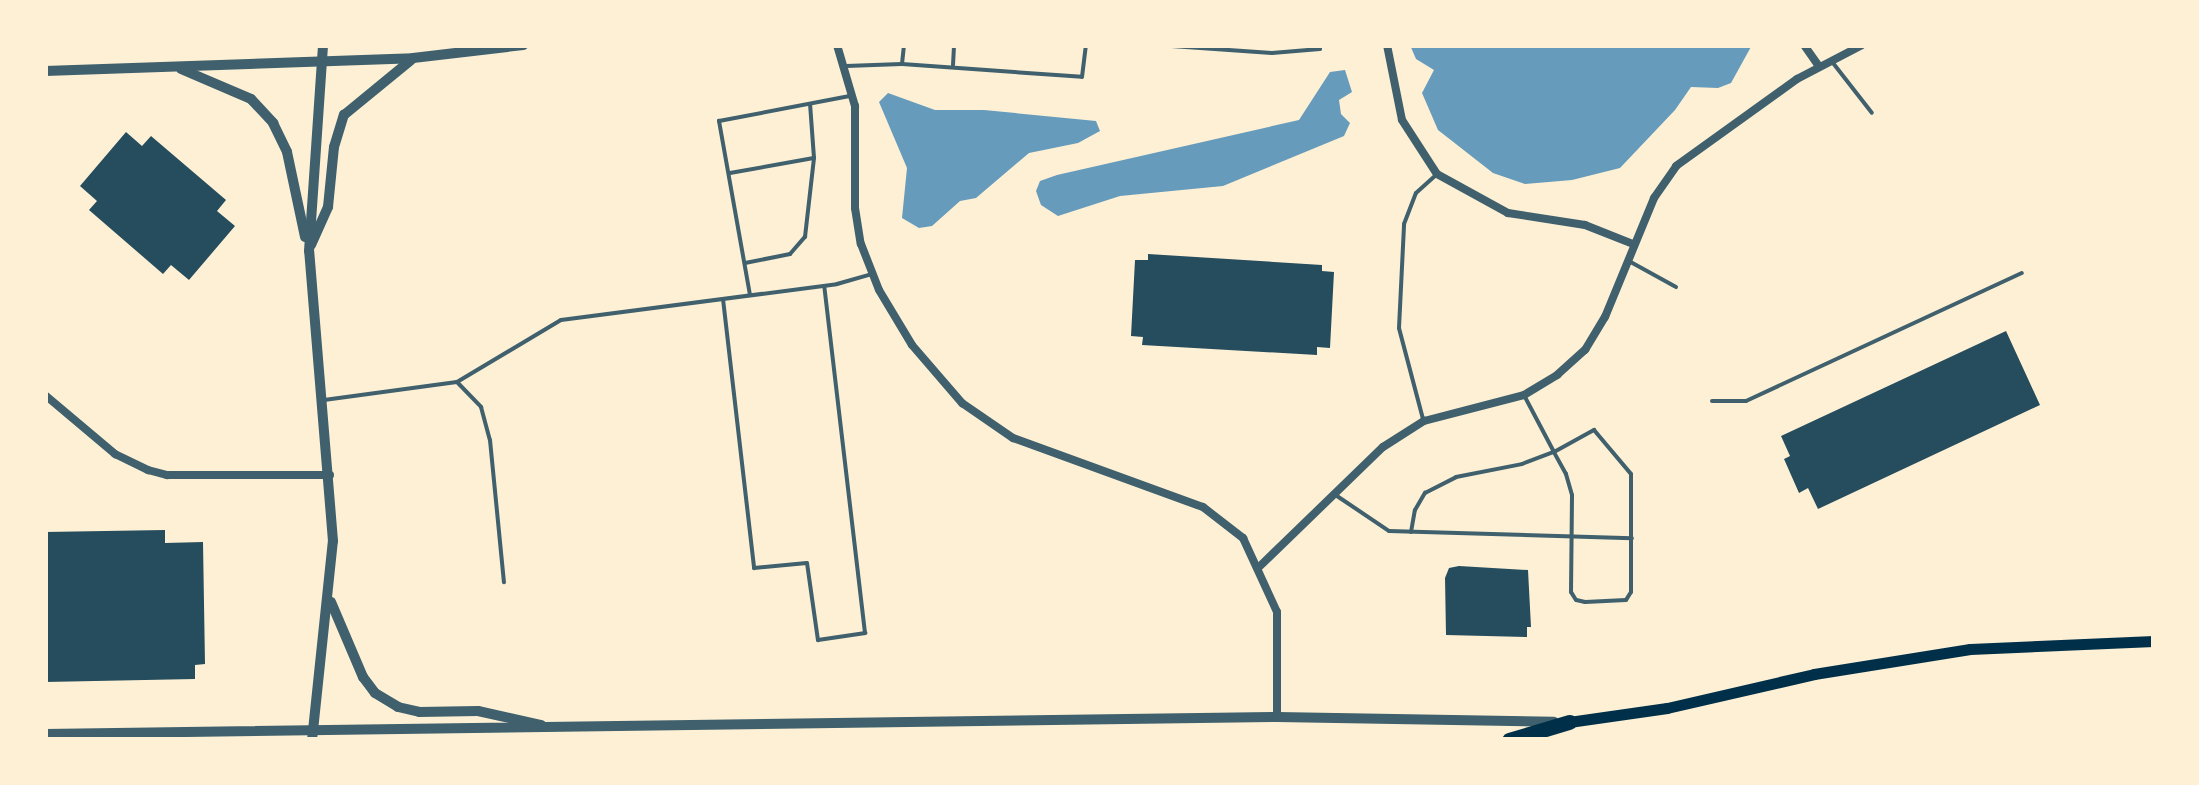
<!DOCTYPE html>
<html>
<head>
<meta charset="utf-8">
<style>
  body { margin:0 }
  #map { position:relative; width:2199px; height:785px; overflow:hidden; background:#fdf0d5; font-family:"PT Sans Narrow",sans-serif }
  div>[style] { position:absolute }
  .water>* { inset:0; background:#669bbc }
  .building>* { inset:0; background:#264d5e }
  .service>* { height:4px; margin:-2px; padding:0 2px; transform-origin:2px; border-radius:2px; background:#3f606c }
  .minor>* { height:8px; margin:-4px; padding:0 4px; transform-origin:4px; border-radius:4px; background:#3f606c }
  .tertiary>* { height:10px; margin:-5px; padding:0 5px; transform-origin:5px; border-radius:5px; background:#3f606c }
  .secondary>* { height:11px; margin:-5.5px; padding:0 5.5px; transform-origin:5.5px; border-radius:5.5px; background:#003049 }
  .motorway>* { height:15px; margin:-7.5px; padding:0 7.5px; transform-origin:7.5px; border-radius:7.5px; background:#003049 }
  span { translate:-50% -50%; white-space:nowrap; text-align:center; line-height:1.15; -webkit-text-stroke:8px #fdf0d5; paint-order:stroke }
  .frame { position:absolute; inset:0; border:48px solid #fdf0d5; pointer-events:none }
</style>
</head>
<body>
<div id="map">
  <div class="water">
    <div style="clip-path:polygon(1410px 45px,1752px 45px,1731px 83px,1718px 88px,1691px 87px,1675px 110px,1620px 168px,1572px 180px,1525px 184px,1493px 173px,1438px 130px,1422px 93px,1434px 70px,1416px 59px)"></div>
    <div style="clip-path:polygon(1345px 70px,1352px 92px,1339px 100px,1341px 114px,1350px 123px,1344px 136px,1223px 186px,1120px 196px,1058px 216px,1041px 205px,1036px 191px,1040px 181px,1057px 175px,1299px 120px,1330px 72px)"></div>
    <div style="clip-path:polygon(888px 93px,935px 110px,984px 110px,1096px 121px,1100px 131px,1078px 143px,1029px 153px,976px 198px,960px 201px,932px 226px,919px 228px,902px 218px,907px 168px,879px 102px)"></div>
  </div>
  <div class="building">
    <div style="clip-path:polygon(126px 132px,142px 146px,151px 136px,226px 200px,217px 211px,235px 226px,189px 280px,171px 265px,163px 274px,89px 210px,97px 201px,80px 186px)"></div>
    <div style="clip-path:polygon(1148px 254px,1322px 265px,1322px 271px,1334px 272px,1330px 348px,1317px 347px,1317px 355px,1142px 345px,1143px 337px,1131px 336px,1135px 260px,1148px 260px)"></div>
    <div style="clip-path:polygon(2006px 331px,2040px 405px,1818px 509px,1808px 488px,1799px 493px,1784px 459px,1790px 456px,1781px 436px)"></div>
    <div style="clip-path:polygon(165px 530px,165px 543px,203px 542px,205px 664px,195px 665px,195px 679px,45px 682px,45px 532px)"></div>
    <div style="clip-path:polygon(1459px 566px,1528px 570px,1531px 627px,1527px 627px,1527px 637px,1446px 635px,1445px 578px,1449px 568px)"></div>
  </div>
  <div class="service">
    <div style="left:1157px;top:45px;width:115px;rotate:4deg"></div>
    <div style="left:1272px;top:53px;width:48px;rotate:-4.8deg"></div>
    <div style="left:1320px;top:49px;width:4px;rotate:-90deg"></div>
    <div style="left:1833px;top:63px;width:63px;rotate:52deg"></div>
    <div style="left:902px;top:64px;width:19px;rotate:-84deg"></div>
    <div style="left:953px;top:65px;width:20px;rotate:-87deg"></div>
    <div style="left:846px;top:66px;width:56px;rotate:-2deg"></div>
    <div style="left:902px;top:64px;width:180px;rotate:4.1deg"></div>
    <div style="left:1082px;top:77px;width:32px;rotate:-83deg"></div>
    <div style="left:730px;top:173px;width:85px;rotate:-10.1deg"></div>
    <div style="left:1627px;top:260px;width:56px;rotate:28.9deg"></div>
    <div style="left:745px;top:263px;width:46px;rotate:-11.3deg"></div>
    <div style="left:790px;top:254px;width:23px;rotate:-49deg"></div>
    <div style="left:805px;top:237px;width:80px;rotate:-83.5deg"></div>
    <div style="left:814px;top:158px;width:54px;rotate:-94.2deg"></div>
    <div style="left:750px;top:295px;width:177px;rotate:-100.1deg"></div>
    <div style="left:719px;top:121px;width:133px;rotate:-10.8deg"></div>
    <div style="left:723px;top:299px;width:271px;rotate:83.4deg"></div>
    <div style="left:754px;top:568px;width:53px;rotate:-5.4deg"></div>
    <div style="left:807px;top:563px;width:78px;rotate:81.9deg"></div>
    <div style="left:818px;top:640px;width:48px;rotate:-8.5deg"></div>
    <div style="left:865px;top:633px;width:349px;rotate:-96.7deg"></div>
    <div style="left:457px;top:382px;width:35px;rotate:46deg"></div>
    <div style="left:481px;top:407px;width:34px;rotate:75deg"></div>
    <div style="left:490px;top:440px;width:143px;rotate:84.4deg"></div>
    <div style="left:324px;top:400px;width:134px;rotate:-7.7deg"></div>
    <div style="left:457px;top:382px;width:121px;rotate:-30.8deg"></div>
    <div style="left:561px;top:320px;width:278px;rotate:-7.4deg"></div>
    <div style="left:837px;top:284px;width:36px;rotate:-16deg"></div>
    <div style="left:1712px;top:401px;width:34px"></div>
    <div style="left:1746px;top:401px;width:304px;rotate:-24.9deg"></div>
    <div style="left:1423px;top:419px;width:94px;rotate:-104.8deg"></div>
    <div style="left:1399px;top:328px;width:104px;rotate:-87.2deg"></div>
    <div style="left:1404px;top:224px;width:33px;rotate:-69deg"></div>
    <div style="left:1416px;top:193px;width:28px;rotate:-42deg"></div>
    <div style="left:1334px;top:494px;width:66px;rotate:33.9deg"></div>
    <div style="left:1389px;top:531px;width:243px;rotate:1.7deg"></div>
    <div style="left:1411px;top:532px;width:22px;rotate:-80deg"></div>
    <div style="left:1415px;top:510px;width:20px;rotate:-60deg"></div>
    <div style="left:1425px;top:493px;width:35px;rotate:-27deg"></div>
    <div style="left:1456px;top:477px;width:67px;rotate:-11.1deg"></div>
    <div style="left:1522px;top:464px;width:34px;rotate:-21deg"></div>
    <div style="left:1554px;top:452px;width:46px;rotate:-28.8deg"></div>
    <div style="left:1594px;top:430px;width:57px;rotate:49.9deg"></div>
    <div style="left:1631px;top:474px;width:118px;rotate:90deg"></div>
    <div style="left:1631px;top:592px;width:9px;rotate:122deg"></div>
    <div style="left:1626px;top:600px;width:41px;rotate:177.2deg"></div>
    <div style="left:1585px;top:602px;width:9px;rotate:-167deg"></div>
    <div style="left:1576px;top:600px;width:9px;rotate:-122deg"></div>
    <div style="left:1571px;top:592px;width:97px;rotate:-89.4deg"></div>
    <div style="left:1572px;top:495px;width:22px;rotate:-106deg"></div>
    <div style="left:1566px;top:474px;width:25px;rotate:-119deg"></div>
    <div style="left:1554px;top:452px;width:64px;rotate:-117.8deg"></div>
  </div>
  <div class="minor">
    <div style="left:837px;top:45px;width:64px;rotate:73.6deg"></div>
    <div style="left:855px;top:106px;width:102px;rotate:90deg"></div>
    <div style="left:855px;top:208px;width:36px;rotate:81deg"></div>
    <div style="left:861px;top:244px;width:49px;rotate:68.6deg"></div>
    <div style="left:879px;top:290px;width:64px;rotate:59deg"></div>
    <div style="left:912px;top:345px;width:77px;rotate:49.2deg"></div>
    <div style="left:962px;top:403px;width:62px;rotate:34.5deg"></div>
    <div style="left:1013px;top:438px;width:202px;rotate:20deg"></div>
    <div style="left:1203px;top:507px;width:51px;rotate:37.8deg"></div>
    <div style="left:1243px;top:538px;width:81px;rotate:65.3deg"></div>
    <div style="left:1277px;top:612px;width:105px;rotate:90deg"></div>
    <div style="left:1387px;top:45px;width:76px;rotate:78.7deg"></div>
    <div style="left:1402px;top:120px;width:64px;rotate:57.1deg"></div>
    <div style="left:1437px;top:174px;width:81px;rotate:28.8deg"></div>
    <div style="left:1508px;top:213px;width:78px;rotate:8.9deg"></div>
    <div style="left:1585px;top:225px;width:52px;rotate:21.6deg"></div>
    <div style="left:1804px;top:45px;width:24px;rotate:55deg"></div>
    <div style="left:45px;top:395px;width:92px;rotate:40.1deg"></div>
    <div style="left:115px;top:454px;width:37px;rotate:26deg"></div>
    <div style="left:148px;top:470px;width:20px;rotate:15deg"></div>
    <div style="left:167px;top:475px;width:163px"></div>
    <div style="left:1258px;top:568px;width:174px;rotate:-44.1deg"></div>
    <div style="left:1383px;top:447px;width:49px;rotate:-32.4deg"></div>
    <div style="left:1424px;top:421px;width:103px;rotate:-14.6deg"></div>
    <div style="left:1524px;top:395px;width:39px;rotate:-31deg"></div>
    <div style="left:1557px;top:375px;width:38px;rotate:-42deg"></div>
    <div style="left:1585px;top:350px;width:39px;rotate:-59deg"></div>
    <div style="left:1605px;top:317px;width:129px;rotate:-67.6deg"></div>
    <div style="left:1654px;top:198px;width:39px;rotate:-55deg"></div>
    <div style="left:1676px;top:166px;width:149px;rotate:-35.7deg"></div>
    <div style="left:1797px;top:79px;width:73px;rotate:-27.6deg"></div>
  </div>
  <div class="tertiary">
    <div style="left:181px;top:69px;width:76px;rotate:23.2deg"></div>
    <div style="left:251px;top:99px;width:33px;rotate:47deg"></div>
    <div style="left:273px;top:123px;width:32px;rotate:64deg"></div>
    <div style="left:287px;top:152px;width:87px;rotate:78deg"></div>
    <div style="left:45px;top:71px;width:368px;rotate:-2deg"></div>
    <div style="left:413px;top:58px;width:111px;rotate:-6.7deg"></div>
    <div style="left:311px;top:245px;width:42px;rotate:-65.9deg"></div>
    <div style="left:328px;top:207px;width:60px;rotate:-84.3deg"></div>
    <div style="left:334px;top:147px;width:34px;rotate:-73deg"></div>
    <div style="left:344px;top:115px;width:87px;rotate:-39.4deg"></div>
    <div style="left:331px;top:602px;width:82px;rotate:66.9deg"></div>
    <div style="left:363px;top:677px;width:20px;rotate:53deg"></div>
    <div style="left:375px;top:693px;width:27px;rotate:31deg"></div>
    <div style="left:398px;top:707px;width:22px;rotate:13deg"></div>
    <div style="left:419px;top:712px;width:59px;rotate:-1deg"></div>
    <div style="left:478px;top:711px;width:65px;rotate:12.5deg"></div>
    <div style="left:45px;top:734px;width:1232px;rotate:-0.79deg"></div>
    <div style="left:1277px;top:717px;width:277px;rotate:1deg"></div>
    <div style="left:312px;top:740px;width:200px;rotate:-84deg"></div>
    <div style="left:333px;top:541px;width:291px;rotate:-94.7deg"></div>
    <div style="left:309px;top:251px;width:206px;rotate:-86.1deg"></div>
  </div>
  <div class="secondary">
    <div style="left:1569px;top:722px;width:99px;rotate:-8.1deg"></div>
    <div style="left:1667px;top:708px;width:151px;rotate:-13deg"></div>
    <div style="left:1814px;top:674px;width:158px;rotate:-9.1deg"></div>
    <div style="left:1970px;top:649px;width:184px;rotate:-2.5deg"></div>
  </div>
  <div class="motorway">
    <div style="left:1509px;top:740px;width:63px;rotate:-16.7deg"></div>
  </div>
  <div class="frame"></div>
</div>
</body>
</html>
